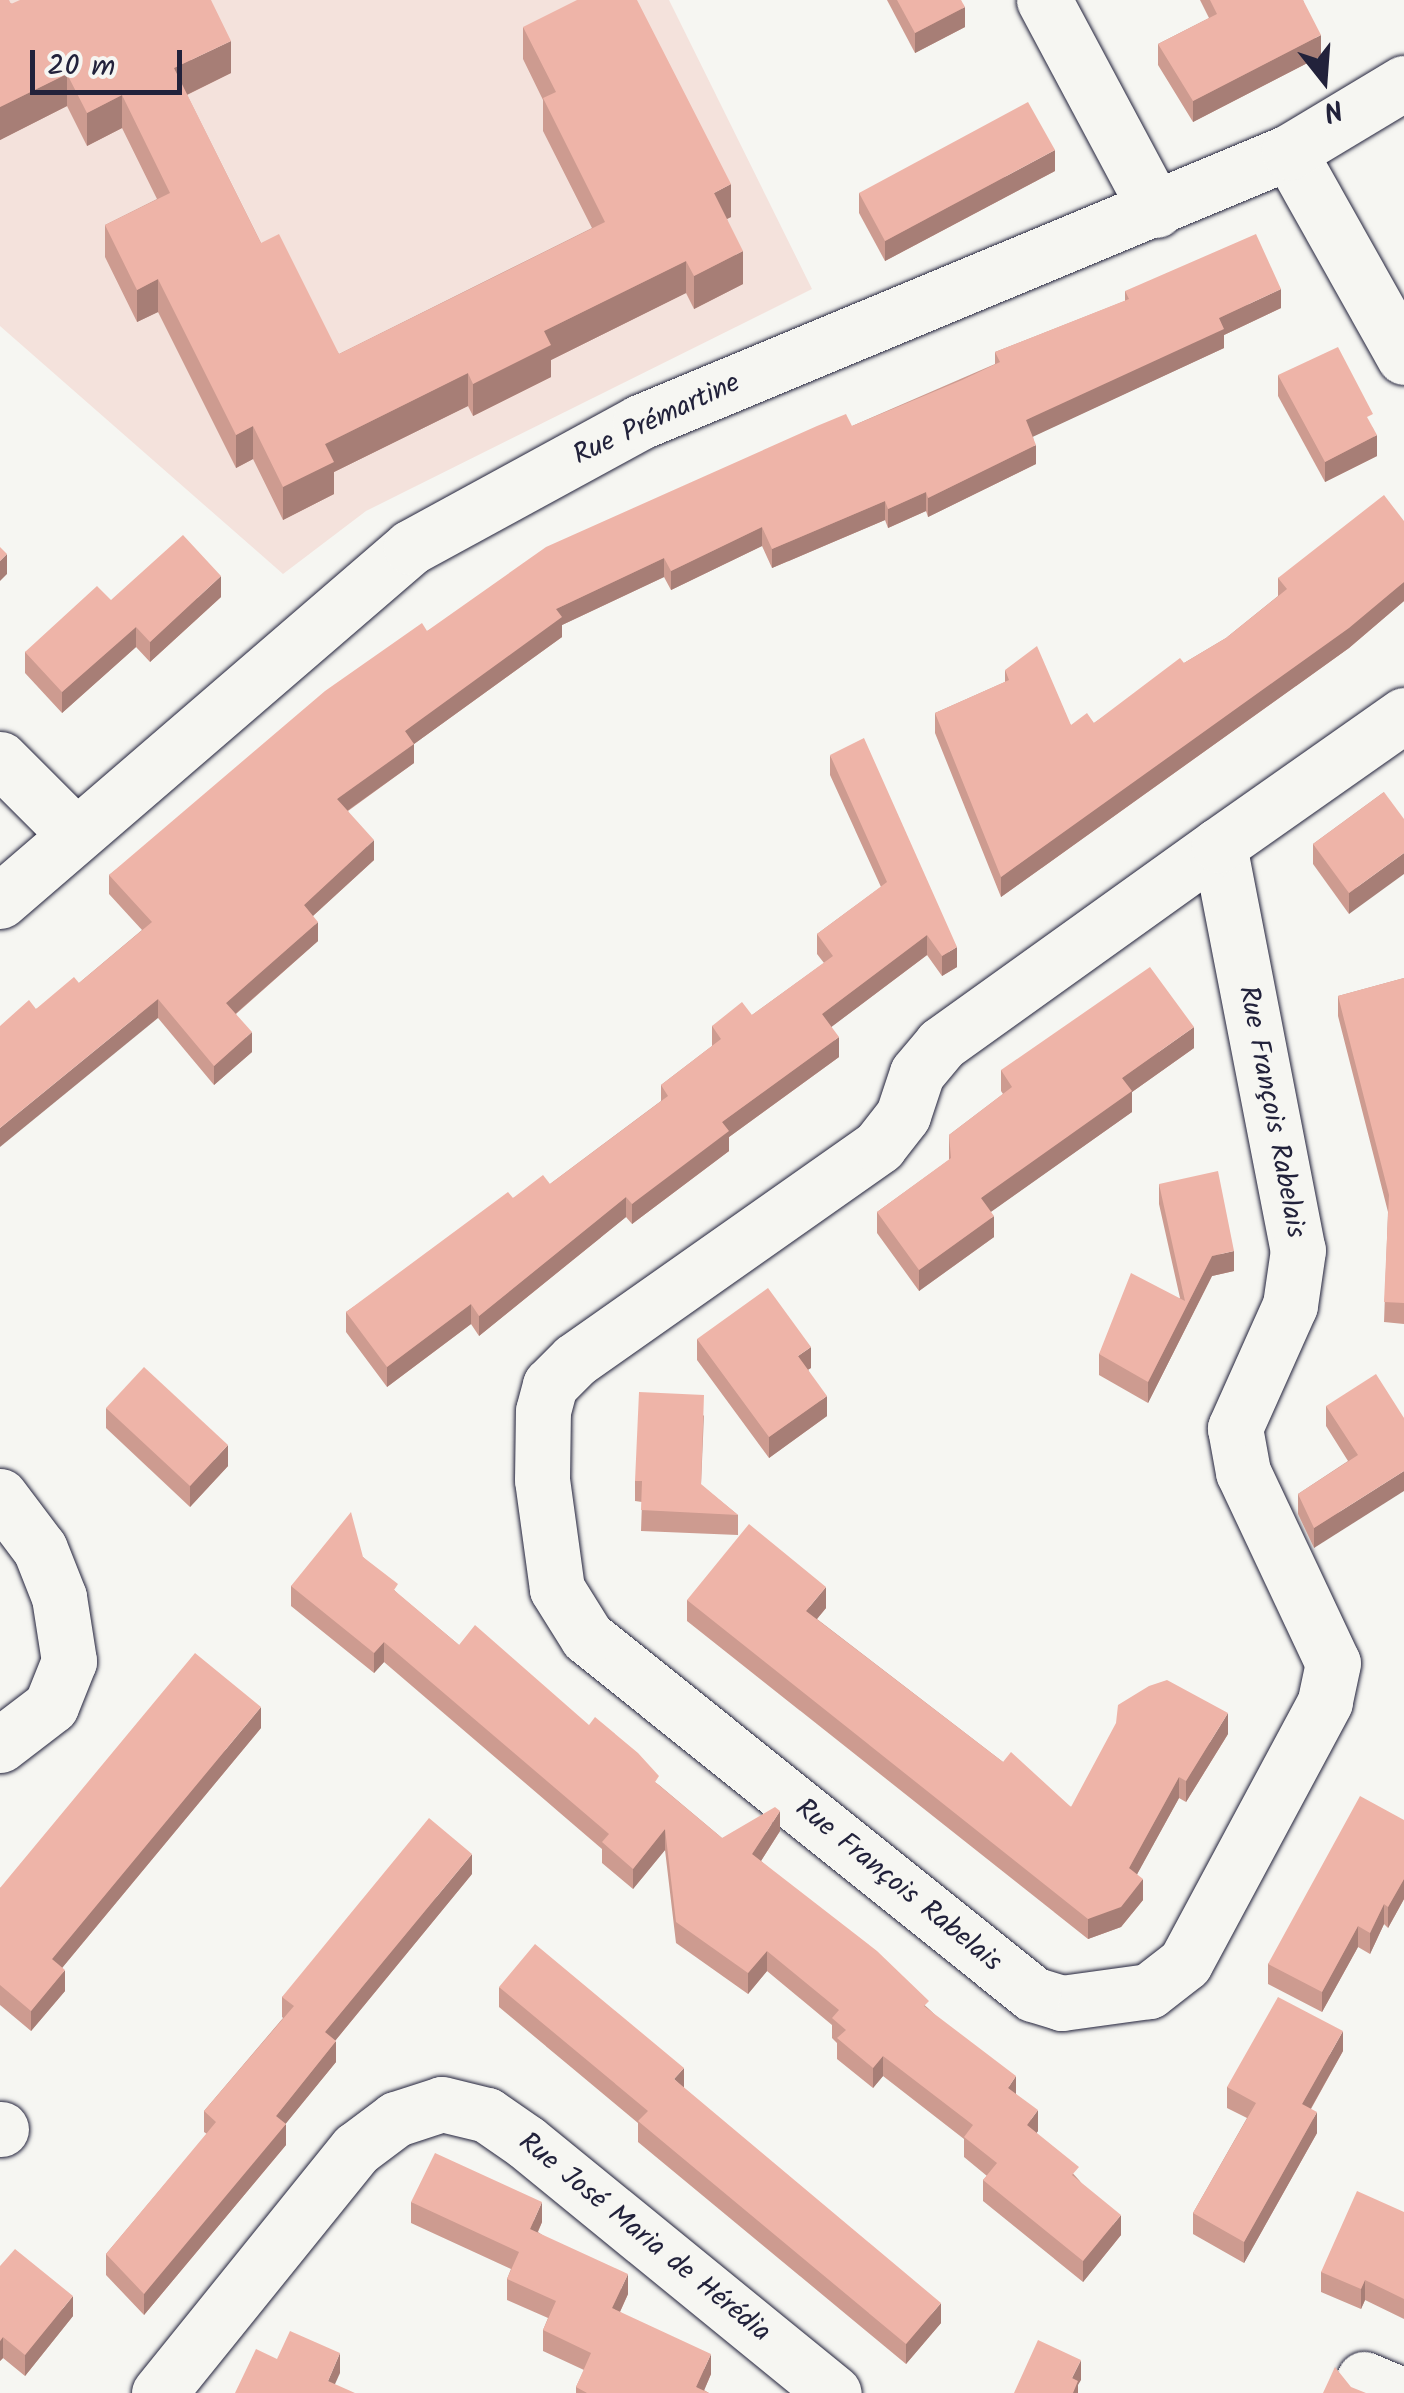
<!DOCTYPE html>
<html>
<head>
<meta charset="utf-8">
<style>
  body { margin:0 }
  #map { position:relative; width:1404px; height:2393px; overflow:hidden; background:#f6f6f2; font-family:Kalam,sans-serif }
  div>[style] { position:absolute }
  .built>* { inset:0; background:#f4e2dc }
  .roads { filter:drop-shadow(0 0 2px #22223b) drop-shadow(0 0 2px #22223b) }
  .minor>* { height:55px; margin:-27.5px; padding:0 27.5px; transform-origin:27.5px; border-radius:27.5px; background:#f6f6f2 }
  .wall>* { inset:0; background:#cd9b90 }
  .shaded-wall>* { inset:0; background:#a77e76 }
  .building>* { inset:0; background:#eeb4a8 }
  span { translate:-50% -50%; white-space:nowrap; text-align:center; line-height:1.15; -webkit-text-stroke:8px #f6f6f2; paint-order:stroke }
  .street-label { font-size:28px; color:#22223b }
  .north { position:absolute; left:1274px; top:30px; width:100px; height:100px; -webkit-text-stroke:8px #f6f6f2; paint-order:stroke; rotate:163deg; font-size:28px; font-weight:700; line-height:40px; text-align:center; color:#22223b }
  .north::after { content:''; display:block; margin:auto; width:35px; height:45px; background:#22223b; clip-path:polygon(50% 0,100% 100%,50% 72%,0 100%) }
  .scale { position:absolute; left:30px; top:50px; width:152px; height:45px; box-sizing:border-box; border:5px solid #22223b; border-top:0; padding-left:12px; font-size:30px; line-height:35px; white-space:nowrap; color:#22223b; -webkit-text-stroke:8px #f6f6f2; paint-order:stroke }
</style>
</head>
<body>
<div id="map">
  <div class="built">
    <div style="clip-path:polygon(0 0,669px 0,812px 289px,366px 511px,283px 574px,0 326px)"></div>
  </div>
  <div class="roads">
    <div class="minor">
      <div style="left:1044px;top:0;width:238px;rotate:61.9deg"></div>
      <div style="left:1289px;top:152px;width:235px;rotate:60.7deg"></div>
      <div style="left:0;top:759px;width:105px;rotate:45deg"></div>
      <div style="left:1219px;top:845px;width:413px;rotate:79deg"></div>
      <div style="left:1298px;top:1250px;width:56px;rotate:98.3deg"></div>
      <div style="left:1290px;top:1305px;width:135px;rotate:114.1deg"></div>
      <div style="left:1235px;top:1428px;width:45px;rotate:79.7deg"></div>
      <div style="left:1243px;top:1472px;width:211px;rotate:64.8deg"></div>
      <div style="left:1333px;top:1663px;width:40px;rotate:102deg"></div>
      <div style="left:1325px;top:1702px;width:296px;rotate:118.2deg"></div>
      <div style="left:1185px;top:1963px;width:46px;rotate:142.1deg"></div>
      <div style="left:1149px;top:1991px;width:88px;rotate:172.1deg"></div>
      <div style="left:1062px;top:2003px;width:30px;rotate:-163deg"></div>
      <div style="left:1033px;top:1994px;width:571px;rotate:-141.32deg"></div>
      <div style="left:587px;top:1637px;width:57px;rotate:-122deg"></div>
      <div style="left:557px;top:1589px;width:110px;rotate:-97.8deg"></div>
      <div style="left:542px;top:1480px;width:69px;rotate:-89.2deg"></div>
      <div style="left:543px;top:1411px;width:27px;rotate:-75deg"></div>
      <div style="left:550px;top:1385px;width:35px;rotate:-45deg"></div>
      <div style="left:575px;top:1360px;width:372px;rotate:-35.1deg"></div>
      <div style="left:879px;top:1146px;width:39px;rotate:-52deg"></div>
      <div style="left:903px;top:1115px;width:44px;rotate:-71.6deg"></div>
      <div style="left:917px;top:1073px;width:38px;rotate:-50deg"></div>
      <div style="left:941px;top:1044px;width:342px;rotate:-35.6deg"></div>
      <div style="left:1219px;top:845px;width:226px;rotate:-35.1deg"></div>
      <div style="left:0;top:901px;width:542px;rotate:-40.74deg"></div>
      <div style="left:411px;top:547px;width:261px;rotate:-28.6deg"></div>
      <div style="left:640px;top:422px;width:703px;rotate:-22.59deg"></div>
      <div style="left:1289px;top:152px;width:134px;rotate:-31deg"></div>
      <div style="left:0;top:1496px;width:66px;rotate:53deg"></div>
      <div style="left:40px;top:1549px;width:52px;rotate:68.4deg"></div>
      <div style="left:59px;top:1597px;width:65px;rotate:81.1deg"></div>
      <div style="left:69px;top:1661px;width:48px;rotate:111.8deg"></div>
      <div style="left:51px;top:1706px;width:64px;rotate:142.6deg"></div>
      <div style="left:0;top:2129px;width:1px"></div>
      <div style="left:1364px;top:2379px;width:36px;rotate:23deg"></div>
      <div style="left:159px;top:2393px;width:314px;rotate:-51.1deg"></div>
      <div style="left:356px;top:2149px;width:50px;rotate:-36.9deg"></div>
      <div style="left:396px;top:2119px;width:48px;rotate:-18.1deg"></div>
      <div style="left:442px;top:2104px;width:46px;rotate:13.7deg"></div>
      <div style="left:487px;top:2115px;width:47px;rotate:34.7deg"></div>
      <div style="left:526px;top:2142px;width:397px;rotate:39.2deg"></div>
    </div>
  </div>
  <div class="wall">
    <div style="clip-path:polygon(0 0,231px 73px,187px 95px,261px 243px,339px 354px,592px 228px,543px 131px,543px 100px,523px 59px,523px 27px,731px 217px,727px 219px,743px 284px,694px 309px,686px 293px,551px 360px,551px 377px,473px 416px,468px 406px,334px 472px,334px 494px,283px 520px,253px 459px,236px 468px,158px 312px,137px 322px,105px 257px,105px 225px,157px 199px,122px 128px,87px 146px,67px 106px,0 140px)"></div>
    <div style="clip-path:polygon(887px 0,961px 0,965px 27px,915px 53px)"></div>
    <div style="clip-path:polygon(1200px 0,1303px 0,1321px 56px,1193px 122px,1158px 65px,1158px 44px,1209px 18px)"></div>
    <div style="clip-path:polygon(1055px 171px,885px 261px,859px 213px,859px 193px)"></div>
    <div style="clip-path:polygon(1125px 291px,1281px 308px,1224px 335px,1224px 348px,1033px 436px,1036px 464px,928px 517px,926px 511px,888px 528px,885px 520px,772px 568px,762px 546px,671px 590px,664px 577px,562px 625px,562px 637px,414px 744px,414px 763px,348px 811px,374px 860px,313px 916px,318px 941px,236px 1014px,252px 1052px,214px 1085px,158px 1018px,36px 1009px,79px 983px,142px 930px,109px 894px,109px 875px,427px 631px,852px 426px,995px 364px,995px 352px,1125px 301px)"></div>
    <div style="clip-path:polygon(1278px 375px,1373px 428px,1377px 456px,1325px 482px,1278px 396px)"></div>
    <div style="clip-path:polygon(1404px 521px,1404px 601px,1349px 648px,1001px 897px,935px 733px,935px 713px,1005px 682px,1005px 670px,1071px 725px,1094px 723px,1184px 663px,1226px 638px,1278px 596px,1278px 578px)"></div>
    <div style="clip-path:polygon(221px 597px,150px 662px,136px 647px,62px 713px,25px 673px,25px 652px,111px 600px)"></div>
    <div style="clip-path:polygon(830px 755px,957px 967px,942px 976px,927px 955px,831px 1027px,839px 1057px,729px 1137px,729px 1151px,632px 1224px,626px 1217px,479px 1336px,471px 1324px,387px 1387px,346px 1332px,346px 1312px,513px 1198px,550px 1184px,661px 1101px,661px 1085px,712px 1046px,712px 1026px,752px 1015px,824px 963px,817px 954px,817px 934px,881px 887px,830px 775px)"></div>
    <div style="clip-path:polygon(1384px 792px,1349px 914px,1313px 864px,1313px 844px)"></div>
    <div style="clip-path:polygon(1404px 978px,1404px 1324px,1384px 1322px,1388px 1212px,1338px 1016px,1338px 996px)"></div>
    <div style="clip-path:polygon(1194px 1048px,1132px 1092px,1132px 1112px,990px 1212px,994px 1237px,919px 1291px,877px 1233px,877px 1212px,949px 1160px,949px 1135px,1003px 1094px,1001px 1091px,1001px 1070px)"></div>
    <div style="clip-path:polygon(1159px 1184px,1234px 1271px,1212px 1276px,1148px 1403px,1099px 1375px,1099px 1354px,1180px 1298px,1159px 1204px)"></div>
    <div style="clip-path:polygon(697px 1339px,811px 1368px,808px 1369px,827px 1416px,769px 1458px,697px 1360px)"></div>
    <div style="clip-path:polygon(1326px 1406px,1404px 1418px,1314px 1548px,1298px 1514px,1298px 1494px,1348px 1461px,1326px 1426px)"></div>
    <div style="clip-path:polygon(106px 1408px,228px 1466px,190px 1507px,106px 1428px)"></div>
    <div style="clip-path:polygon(704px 1415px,701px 1485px,738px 1515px,738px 1535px,641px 1531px,642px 1502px,635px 1501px,635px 1481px)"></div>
    <div style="clip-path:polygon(363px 1557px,398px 1594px,459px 1645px,659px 1785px,722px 1838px,780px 1831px,761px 1861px,929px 2009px,1016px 2094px,1038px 2131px,1036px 2133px,1079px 2180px,1121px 2235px,1083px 2282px,983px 2201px,983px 2180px,987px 2176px,964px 2157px,964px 2139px,883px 2076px,873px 2088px,837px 2059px,837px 2043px,832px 2038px,832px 2025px,767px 1971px,748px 1994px,676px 1943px,665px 1850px,633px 1889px,602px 1863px,602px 1849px,384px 1662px,374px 1673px,291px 1606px,291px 1586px)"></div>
    <div style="clip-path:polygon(687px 1600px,826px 1608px,817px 1619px,1003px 1762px,1071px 1807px,1228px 1734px,1186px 1802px,1179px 1798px,1137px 1874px,1143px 1900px,1121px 1927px,1088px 1939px,687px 1621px)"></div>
    <div style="clip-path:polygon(261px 1728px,62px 1968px,65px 1991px,31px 2031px,0 2005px,0 1888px)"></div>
    <div style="clip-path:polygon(1404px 1820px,1404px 1899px,1388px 1928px,1384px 1924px,1370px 1954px,1358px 1947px,1322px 2012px,1268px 1984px,1268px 1964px)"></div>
    <div style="clip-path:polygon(472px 1874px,335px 2041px,336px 2062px,285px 2124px,286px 2145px,144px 2315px,106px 2275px,106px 2254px,207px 2134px,204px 2132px,204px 2111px,283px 2018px,282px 2017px,282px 1997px)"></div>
    <div style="clip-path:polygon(499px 1987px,684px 2088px,941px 2323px,906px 2364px,638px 2142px,638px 2123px,499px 2007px)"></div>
    <div style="clip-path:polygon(1343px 2051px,1311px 2109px,1317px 2133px,1244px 2263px,1193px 2234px,1193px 2213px,1247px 2118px,1227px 2108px,1227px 2087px)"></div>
    <div style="clip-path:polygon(411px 2202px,542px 2222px,538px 2232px,628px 2294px,620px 2312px,711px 2374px,704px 2390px,709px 2393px,576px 2393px,576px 2387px,584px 2370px,543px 2351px,543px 2330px,548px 2318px,507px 2300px,507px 2279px,511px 2269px,411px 2223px)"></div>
    <div style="clip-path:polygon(1404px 2212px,1404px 2319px,1365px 2300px,1361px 2309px,1321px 2292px,1321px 2272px)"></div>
    <div style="clip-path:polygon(0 2266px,73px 2316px,25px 2376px,3px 2358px,0 2361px)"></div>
  </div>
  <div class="shaded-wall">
    <div style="clip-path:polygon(965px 7px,965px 27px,915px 53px,915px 33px)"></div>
    <div style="clip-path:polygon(1321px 35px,1321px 56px,1193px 122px,1193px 101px)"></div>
    <div style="clip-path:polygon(231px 41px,231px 73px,174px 101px,174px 68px)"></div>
    <div style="clip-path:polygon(67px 74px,67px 106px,0 140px,0 107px)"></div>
    <div style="clip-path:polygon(122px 95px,122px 128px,87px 146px,87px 113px)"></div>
    <div style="clip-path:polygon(1055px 150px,1055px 171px,885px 261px,885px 241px)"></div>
    <div style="clip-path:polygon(731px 184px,731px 217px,714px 225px,714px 193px)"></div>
    <div style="clip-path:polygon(743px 251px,743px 284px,694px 309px,694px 276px)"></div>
    <div style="clip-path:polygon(686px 261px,686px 293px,551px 360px,551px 377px,473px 416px,473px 384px,544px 331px)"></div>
    <div style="clip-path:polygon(158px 279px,158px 312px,137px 322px,137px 290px)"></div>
    <div style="clip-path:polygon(1281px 289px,1281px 308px,1224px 335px,1224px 348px,1026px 440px,1026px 420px,1219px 318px)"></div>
    <div style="clip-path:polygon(468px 373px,468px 406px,334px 472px,334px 494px,283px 520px,283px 487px,325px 444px)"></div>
    <div style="clip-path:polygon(253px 426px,253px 459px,236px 468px,236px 435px)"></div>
    <div style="clip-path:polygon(1377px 435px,1377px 456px,1325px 482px,1325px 462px)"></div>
    <div style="clip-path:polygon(1036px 445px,1036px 464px,928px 517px,928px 498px)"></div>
    <div style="clip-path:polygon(926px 492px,926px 511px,888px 528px,888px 509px)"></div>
    <div style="clip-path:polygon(885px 501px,885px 520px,772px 568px,772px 549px)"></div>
    <div style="clip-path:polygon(762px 527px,762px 546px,671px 590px,671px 571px)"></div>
    <div style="clip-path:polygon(7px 554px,7px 574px,0 581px,0 561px)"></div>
    <div style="clip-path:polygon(664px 558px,664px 577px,562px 625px,562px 637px,414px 744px,414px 763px,337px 818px,337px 799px,405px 731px,556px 609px)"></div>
    <div style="clip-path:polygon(221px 576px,221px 597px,150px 662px,150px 642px)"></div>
    <div style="clip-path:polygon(1404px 582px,1404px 601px,1349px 648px,1001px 897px,1001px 877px)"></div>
    <div style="clip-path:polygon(136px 627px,136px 647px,62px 713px,62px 692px)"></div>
    <div style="clip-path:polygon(374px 840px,374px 860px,304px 924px,304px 905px)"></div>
    <div style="clip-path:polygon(1404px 853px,1404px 874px,1349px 914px,1349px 893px)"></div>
    <div style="clip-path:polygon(318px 922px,318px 941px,226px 1022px,226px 1003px)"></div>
    <div style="clip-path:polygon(927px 935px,927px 955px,822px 1034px,822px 1014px)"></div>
    <div style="clip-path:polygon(957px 947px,957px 967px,942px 976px,942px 956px)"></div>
    <div style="clip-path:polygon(158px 999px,158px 1018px,0 1147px,0 1128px)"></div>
    <div style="clip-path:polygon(1194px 1027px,1194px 1048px,1132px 1092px,1132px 1112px,981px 1219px,981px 1198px,1122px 1078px)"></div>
    <div style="clip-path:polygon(252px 1032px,252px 1052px,214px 1085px,214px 1066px)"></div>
    <div style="clip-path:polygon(839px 1037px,839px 1057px,729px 1137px,729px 1151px,632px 1224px,632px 1204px,722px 1122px)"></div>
    <div style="clip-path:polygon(626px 1197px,626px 1217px,479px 1336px,479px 1316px)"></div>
    <div style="clip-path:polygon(994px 1216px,994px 1237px,919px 1291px,919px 1270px)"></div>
    <div style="clip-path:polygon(1234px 1251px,1234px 1271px,1212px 1276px,1148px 1403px,1148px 1382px,1212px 1256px)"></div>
    <div style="clip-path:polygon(471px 1304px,471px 1324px,387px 1387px,387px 1367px)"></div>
    <div style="clip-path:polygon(811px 1347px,811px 1368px,798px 1376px,798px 1356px)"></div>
    <div style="clip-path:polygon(827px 1396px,827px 1416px,769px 1458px,769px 1437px)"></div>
    <div style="clip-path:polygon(228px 1445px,228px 1466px,190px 1507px,190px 1486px)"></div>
    <div style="clip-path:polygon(1404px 1471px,1404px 1491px,1314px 1548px,1314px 1528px)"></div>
    <div style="clip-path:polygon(826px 1587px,826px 1608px,806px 1632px,806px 1611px)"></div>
    <div style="clip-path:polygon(384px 1642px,384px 1662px,374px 1673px,374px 1653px)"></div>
    <div style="clip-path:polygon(261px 1707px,261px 1728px,52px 1980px,52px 1959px)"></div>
    <div style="clip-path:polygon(1228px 1713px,1228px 1734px,1186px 1802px,1186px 1781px)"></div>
    <div style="clip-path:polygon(1179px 1777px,1179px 1798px,1129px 1889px,1129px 1868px)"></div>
    <div style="clip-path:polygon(780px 1811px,780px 1831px,752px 1875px,752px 1854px)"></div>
    <div style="clip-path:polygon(665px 1829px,665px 1850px,633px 1889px,633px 1869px)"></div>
    <div style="clip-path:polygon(472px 1854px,472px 1874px,325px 2053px,325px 2032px)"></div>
    <div style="clip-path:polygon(1143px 1879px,1143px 1900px,1121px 1927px,1088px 1939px,1088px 1919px)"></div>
    <div style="clip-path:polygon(1404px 1879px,1404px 1899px,1388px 1928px,1388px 1907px)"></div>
    <div style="clip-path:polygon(1384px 1904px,1384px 1924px,1370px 1954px,1370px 1933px)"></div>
    <div style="clip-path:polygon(1358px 1926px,1358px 1947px,1322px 2012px,1322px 1992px)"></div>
    <div style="clip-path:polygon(767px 1951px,767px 1971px,748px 1994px,748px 1973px)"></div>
    <div style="clip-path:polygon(65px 1970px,65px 1991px,31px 2031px,31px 2011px)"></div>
    <div style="clip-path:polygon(1343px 2031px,1343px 2051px,1302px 2124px,1302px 2104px)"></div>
    <div style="clip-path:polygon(336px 2041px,336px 2062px,279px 2132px,286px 2124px,286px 2145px,144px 2315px,144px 2294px,276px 2116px)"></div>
    <div style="clip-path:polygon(883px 2056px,883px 2076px,873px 2088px,873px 2068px)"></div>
    <div style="clip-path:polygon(684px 2068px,684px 2089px,674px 2079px)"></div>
    <div style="clip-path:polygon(1016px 2076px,1016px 2097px,1008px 2088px)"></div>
    <div style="clip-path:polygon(1038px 2110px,1038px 2131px,1027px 2146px,1027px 2125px)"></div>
    <div style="clip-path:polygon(1317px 2112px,1317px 2133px,1244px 2263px,1244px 2242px)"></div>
    <div style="clip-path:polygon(542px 2202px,542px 2222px,530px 2249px,530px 2229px)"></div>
    <div style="clip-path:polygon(1121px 2215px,1121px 2235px,1083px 2282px,1083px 2261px)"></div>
    <div style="clip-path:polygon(628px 2274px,628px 2294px,612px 2329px,612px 2308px)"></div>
    <div style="clip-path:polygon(1365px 2280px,1365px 2300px,1361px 2309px,1361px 2289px)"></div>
    <div style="clip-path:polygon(73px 2296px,73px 2316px,25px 2376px,25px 2355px)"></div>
    <div style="clip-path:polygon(941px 2303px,941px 2323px,906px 2364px,906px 2344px)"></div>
    <div style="clip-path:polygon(3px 2337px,3px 2358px,0 2361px,0 2341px)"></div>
    <div style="clip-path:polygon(340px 2353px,340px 2373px,331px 2393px,328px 2381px)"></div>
    <div style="clip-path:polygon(711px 2354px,711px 2374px,703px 2393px,696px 2387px)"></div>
    <div style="clip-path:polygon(1081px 2360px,1081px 2380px,1078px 2385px,1078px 2393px,1072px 2393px,1072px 2378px)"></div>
  </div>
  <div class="building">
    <div style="clip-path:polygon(0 0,9px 0,11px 4px,20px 0,211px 0,231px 41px,174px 68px,261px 243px,279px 234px,339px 354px,605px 222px,543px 98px,556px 92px,523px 27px,577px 0,637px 0,731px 184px,714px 193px,743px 251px,694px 276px,686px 261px,544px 331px,551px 345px,473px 384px,468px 373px,325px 444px,334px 462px,283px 487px,253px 426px,236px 435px,158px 279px,137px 290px,105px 225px,170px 193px,122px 95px,87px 113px,67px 74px,0 107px)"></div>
    <div style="clip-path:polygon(897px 0,961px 0,965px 7px,915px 33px)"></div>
    <div style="clip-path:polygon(1210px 0,1303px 0,1321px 35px,1193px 101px,1158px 44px,1217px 14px)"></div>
    <div style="clip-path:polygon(1028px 102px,1055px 150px,885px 241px,859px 193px)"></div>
    <div style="clip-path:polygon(1256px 234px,1281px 289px,1219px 318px,1224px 329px,1026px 420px,1036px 445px,928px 498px,926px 492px,888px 509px,885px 501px,772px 549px,762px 527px,671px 571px,664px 558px,556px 609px,562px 617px,405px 731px,414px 744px,337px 799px,374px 840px,304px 905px,318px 922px,226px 1003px,252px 1032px,214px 1066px,158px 999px,0 1128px,0 1026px,29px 1000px,36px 1009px,74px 977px,79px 983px,152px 922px,109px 875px,325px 691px,422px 623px,427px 631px,546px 547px,817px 426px,846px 414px,852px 426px,962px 380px,1000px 362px,995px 352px,1129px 299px,1125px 291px)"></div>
    <div style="clip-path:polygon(1338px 347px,1373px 414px,1367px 417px,1377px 435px,1325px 462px,1278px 375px)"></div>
    <div style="clip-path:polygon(1384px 495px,1404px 521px,1404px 582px,1349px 628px,1001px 877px,935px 713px,1009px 680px,1005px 670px,1037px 646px,1071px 725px,1087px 713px,1094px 723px,1180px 658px,1184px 663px,1226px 638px,1287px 589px,1278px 578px)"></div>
    <div style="clip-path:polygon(183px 535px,221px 576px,150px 642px,136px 627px,62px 692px,25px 652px,97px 586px,111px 600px)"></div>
    <div style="clip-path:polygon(0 547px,7px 554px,0 561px)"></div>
    <div style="clip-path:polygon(864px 738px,957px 947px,942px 956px,927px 935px,822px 1014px,839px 1037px,722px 1122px,729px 1131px,632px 1204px,626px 1197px,479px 1316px,471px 1304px,387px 1367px,346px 1312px,508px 1192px,513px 1198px,543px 1175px,550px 1184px,668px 1096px,661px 1085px,721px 1039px,712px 1026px,742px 1002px,752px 1015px,833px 956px,817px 934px,887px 882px,830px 755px)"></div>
    <div style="clip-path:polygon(1384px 792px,1404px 819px,1404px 853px,1349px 893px,1313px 844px)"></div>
    <div style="clip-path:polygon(1150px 967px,1194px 1027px,1122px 1078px,1132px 1091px,981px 1198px,994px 1216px,919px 1270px,877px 1212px,951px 1158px,949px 1135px,1012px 1087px,1001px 1070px)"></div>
    <div style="clip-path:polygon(1404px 978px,1404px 1303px,1384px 1302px,1389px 1195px,1338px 996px)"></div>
    <div style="clip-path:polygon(1218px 1171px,1234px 1251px,1212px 1256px,1148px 1382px,1099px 1354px,1131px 1273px,1185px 1301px,1159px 1184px)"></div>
    <div style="clip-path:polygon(768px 1288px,811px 1347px,798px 1356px,827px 1396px,769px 1437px,697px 1339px)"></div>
    <div style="clip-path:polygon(144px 1367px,228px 1445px,190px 1486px,106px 1408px)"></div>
    <div style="clip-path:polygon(1376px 1374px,1404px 1418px,1404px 1471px,1314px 1528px,1298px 1494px,1358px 1455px,1326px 1406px)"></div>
    <div style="clip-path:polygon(639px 1392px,704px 1395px,701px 1484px,738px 1515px,641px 1510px,642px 1481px,635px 1481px)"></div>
    <div style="clip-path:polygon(351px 1512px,363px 1557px,398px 1584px,394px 1590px,459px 1645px,475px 1625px,589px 1725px,595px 1717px,638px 1753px,659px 1776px,655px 1782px,722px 1838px,775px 1807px,780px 1811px,752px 1854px,877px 1951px,929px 2001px,924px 2006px,1016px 2076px,1008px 2088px,1038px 2110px,1027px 2125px,1079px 2167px,1072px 2175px,1121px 2215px,1083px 2261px,983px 2180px,997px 2163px,964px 2137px,973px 2125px,883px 2056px,873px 2068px,837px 2038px,846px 2030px,832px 2018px,839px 2010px,767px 1951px,748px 1973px,676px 1922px,665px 1829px,633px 1869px,602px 1842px,609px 1834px,384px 1642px,374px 1653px,291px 1586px)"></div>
    <div style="clip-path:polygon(749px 1524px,826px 1587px,806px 1611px,1003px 1762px,1011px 1752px,1071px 1807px,1116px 1723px,1118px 1705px,1149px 1686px,1167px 1680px,1228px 1713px,1186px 1781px,1179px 1777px,1129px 1868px,1143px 1879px,1121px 1907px,1088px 1919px,687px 1600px)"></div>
    <div style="clip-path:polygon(195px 1653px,261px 1707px,52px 1959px,65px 1970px,31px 2011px,0 1985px,0 1888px)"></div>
    <div style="clip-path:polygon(1360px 1796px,1404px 1820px,1404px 1879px,1388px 1907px,1384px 1904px,1370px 1933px,1358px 1926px,1322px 1992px,1268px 1964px)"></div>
    <div style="clip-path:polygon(429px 1818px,472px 1854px,325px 2032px,336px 2041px,276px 2116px,286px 2124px,144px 2294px,106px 2254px,216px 2122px,204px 2111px,294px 2006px,282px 1997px)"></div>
    <div style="clip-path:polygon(535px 1944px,684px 2068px,674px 2079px,941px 2303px,906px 2344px,638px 2121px,648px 2111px,499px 1987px)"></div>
    <div style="clip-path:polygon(1278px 1997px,1343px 2031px,1302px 2104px,1317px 2112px,1244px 2242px,1193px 2213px,1256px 2103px,1227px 2087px)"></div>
    <div style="clip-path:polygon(435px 2153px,542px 2202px,530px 2229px,628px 2274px,612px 2308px,711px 2354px,696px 2387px,709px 2393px,587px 2393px,576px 2387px,591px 2353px,543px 2330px,556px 2301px,507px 2279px,519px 2252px,411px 2202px)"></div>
    <div style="clip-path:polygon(1357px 2191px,1404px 2212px,1404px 2299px,1365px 2280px,1361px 2289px,1321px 2272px)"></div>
    <div style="clip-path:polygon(15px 2249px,73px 2296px,25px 2355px,3px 2337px,0 2341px,0 2266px)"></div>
    <div style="clip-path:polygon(290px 2331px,340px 2353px,328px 2381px,355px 2393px,235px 2393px,256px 2349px,277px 2359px)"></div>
    <div style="clip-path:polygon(1038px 2340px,1081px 2360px,1072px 2378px,1078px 2381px,1073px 2393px,1014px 2393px)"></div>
    <div style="clip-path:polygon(1335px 2367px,1351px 2387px,1366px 2393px,1323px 2393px)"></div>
  </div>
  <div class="street-label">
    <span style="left:657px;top:420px;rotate:-25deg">Rue Prémartine</span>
    <span style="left:1271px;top:1112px;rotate:79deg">Rue François Rabelais</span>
    <span style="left:898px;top:1886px;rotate:39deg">Rue François Rabelais</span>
    <span style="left:644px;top:2238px;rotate:39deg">Rue José Maria de Hérédia</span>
  </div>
  <div class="north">N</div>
  <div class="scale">20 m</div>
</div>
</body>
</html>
